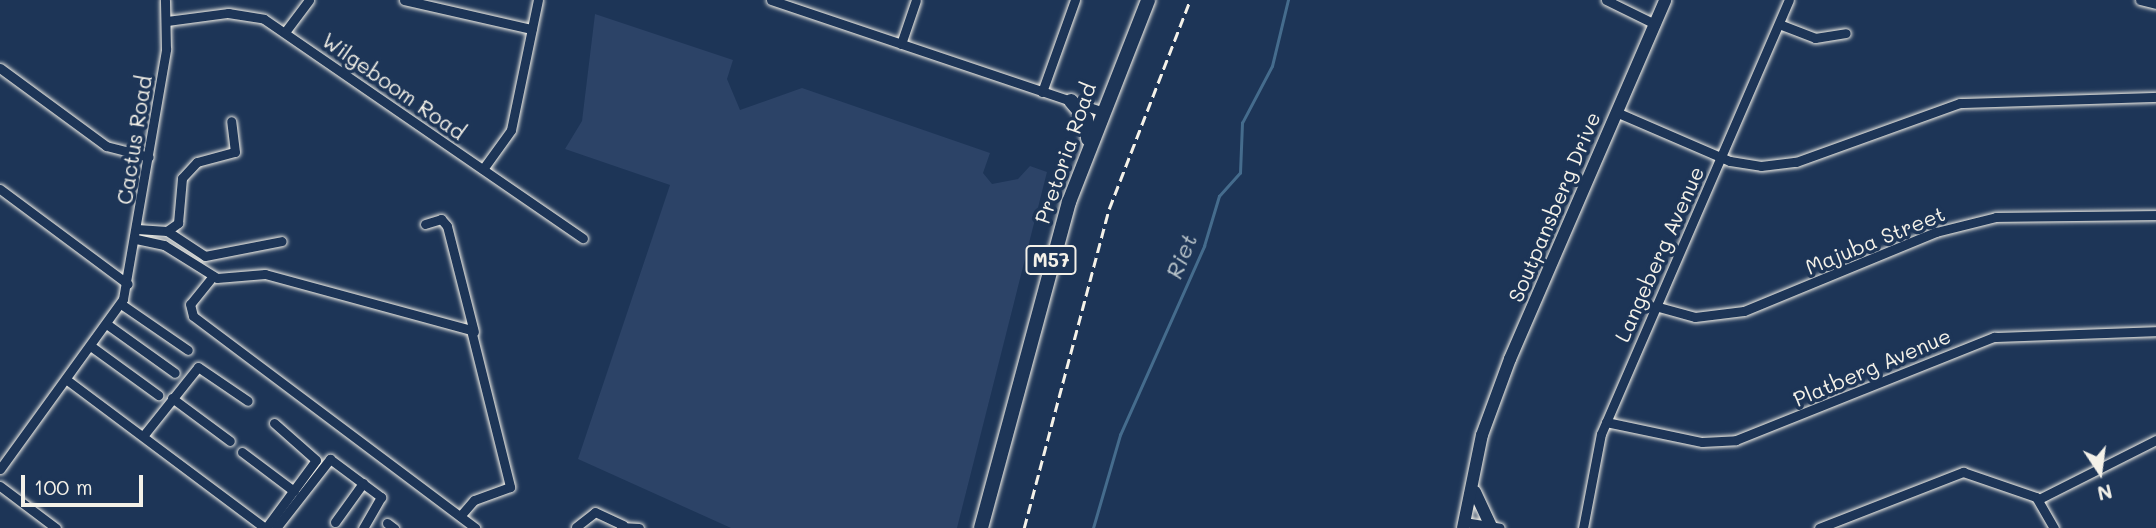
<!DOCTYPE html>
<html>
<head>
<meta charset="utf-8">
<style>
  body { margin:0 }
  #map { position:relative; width:2156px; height:528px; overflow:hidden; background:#1d3557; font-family:Mali,sans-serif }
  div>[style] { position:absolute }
  .built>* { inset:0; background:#2c4367 }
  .stream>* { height:2.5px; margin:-1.25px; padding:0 1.25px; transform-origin:1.25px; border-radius:1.25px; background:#456c8d }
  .roads { filter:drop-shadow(0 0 2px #f4f1e8) drop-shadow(0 0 2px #f4f1e8) }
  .minor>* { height:9px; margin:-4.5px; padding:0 4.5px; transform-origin:4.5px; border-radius:4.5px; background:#1d3557 }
  .tertiary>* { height:12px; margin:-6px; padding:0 6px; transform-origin:6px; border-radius:6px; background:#1d3557 }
  .primary>* { height:14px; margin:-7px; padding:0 7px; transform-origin:7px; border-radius:7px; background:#1d3557 }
  .rail>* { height:2.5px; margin-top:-1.25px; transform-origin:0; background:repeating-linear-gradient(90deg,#f4f1e8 0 10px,transparent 0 15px) }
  span { translate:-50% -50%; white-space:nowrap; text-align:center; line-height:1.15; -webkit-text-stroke:7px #1d3557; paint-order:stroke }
  .shield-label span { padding:2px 5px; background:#1d3557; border:2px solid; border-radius:5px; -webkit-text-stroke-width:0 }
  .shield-label { font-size:19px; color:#f4f1e8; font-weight:700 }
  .street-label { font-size:21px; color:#f4f1e8 }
  .water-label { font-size:23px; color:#b7c2c8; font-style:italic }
  .north { position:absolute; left:2065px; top:437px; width:70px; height:70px; -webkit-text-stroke:5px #1d3557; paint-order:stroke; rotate:167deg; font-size:19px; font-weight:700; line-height:28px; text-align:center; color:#f4f1e8 }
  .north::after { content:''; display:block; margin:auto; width:24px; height:32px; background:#f4f1e8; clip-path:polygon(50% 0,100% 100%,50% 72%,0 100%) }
  .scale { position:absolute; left:21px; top:475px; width:122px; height:32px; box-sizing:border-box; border:4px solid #f4f1e8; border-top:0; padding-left:9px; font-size:21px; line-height:24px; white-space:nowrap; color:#f4f1e8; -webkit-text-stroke:5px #1d3557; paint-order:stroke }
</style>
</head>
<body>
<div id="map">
  <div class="built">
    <div style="clip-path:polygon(595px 14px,733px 60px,727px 79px,740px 110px,802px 88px,990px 153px,983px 173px,992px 184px,1018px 179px,1030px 166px,1047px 172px,957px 528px,731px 528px,578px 459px,670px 185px,565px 149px,582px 121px)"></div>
  </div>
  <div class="stream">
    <div style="left:1093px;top:528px;width:97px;rotate:-73.8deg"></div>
    <div style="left:1120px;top:435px;width:207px;rotate:-66deg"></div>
    <div style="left:1204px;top:246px;width:52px;rotate:-73.3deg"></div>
    <div style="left:1219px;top:196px;width:31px;rotate:-48deg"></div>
    <div style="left:1240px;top:173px;width:50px;rotate:-87.7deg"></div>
    <div style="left:1242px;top:123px;width:64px;rotate:-62.2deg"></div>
    <div style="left:1272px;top:66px;width:68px;rotate:-76.4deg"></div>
  </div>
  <div class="roads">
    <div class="minor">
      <div style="left:404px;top:0;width:131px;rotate:12.8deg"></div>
      <div style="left:771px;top:0;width:348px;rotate:18.6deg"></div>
      <div style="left:1606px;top:0;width:55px;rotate:26.1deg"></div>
      <div style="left:2140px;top:0;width:16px;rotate:14deg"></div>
      <div style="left:167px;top:21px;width:62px;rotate:-7.5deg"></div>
      <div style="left:228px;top:13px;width:36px;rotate:9deg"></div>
      <div style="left:264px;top:19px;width:387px;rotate:34.5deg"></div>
      <div style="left:1779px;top:24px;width:39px;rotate:21deg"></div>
      <div style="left:1815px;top:38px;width:31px;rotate:-9deg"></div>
      <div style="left:285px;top:32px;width:40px;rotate:-53deg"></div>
      <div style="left:901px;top:44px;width:46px;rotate:-71.2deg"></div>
      <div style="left:0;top:68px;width:132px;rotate:36.3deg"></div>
      <div style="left:106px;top:146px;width:44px;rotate:14.3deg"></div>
      <div style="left:1042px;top:92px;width:98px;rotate:-70.3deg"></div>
      <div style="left:1616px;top:112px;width:124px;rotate:23.3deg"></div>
      <div style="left:1730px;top:161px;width:31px;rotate:9deg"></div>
      <div style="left:1761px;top:166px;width:35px;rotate:-7deg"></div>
      <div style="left:1796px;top:162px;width:174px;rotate:-19.8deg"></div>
      <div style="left:1960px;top:103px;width:196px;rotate:-1.8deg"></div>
      <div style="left:483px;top:169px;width:48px;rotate:-54.3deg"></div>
      <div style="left:511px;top:130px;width:133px;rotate:-78.3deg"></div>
      <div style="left:0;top:189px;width:159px;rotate:36.6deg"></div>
      <div style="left:425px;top:224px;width:17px;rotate:-17deg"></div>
      <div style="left:441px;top:219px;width:9px;rotate:49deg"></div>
      <div style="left:447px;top:226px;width:109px;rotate:75.7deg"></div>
      <div style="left:137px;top:229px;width:30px;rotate:4deg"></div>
      <div style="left:167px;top:231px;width:14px;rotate:-36deg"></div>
      <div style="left:178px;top:223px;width:45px;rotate:-84.9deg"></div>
      <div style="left:182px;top:178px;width:22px;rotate:-47deg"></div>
      <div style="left:197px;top:162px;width:39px;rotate:-15deg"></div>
      <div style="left:235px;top:152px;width:31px;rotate:-97deg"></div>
      <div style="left:167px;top:231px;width:45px;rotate:33.3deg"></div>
      <div style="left:205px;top:256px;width:78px;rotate:-11deg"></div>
      <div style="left:136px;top:239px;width:29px;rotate:12deg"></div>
      <div style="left:164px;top:245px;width:62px;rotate:31.9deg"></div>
      <div style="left:217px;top:278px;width:48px;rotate:-4.8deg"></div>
      <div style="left:265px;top:274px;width:213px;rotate:15.2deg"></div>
      <div style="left:471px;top:330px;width:162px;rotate:76deg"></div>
      <div style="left:510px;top:487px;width:38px;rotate:160deg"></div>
      <div style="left:474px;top:500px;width:21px;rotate:131deg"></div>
      <div style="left:213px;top:276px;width:36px;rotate:129deg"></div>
      <div style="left:190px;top:304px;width:12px;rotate:76deg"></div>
      <div style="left:193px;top:316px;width:353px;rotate:36.9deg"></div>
      <div style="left:121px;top:304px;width:81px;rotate:34.5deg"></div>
      <div style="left:1655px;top:306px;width:41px;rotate:15.4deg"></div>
      <div style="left:1695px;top:317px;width:49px;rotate:-7deg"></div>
      <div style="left:1744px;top:311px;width:208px;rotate:-22.4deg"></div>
      <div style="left:1936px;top:232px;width:62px;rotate:-14deg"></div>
      <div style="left:1996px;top:217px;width:160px;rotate:-0.7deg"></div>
      <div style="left:108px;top:325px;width:82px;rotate:35.6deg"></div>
      <div style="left:92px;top:347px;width:82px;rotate:36deg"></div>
      <div style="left:67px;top:380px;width:247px;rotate:36.8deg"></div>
      <div style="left:172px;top:398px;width:72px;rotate:36.6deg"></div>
      <div style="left:1606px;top:422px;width:98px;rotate:11.8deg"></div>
      <div style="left:1702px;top:442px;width:34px;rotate:-3deg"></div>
      <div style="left:1736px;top:440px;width:278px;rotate:-21.8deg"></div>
      <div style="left:1994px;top:337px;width:162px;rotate:-2.1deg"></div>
      <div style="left:143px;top:436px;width:88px;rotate:-51.4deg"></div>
      <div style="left:198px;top:367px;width:60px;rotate:34.2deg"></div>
      <div style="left:242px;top:452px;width:65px;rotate:36.9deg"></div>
      <div style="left:0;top:469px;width:210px;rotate:-54.1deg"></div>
      <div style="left:123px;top:299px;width:254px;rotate:-80.2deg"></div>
      <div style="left:166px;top:49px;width:49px;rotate:-91.2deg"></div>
      <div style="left:0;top:486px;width:70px;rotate:36.9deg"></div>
      <div style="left:2039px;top:499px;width:131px;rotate:-26.8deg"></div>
      <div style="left:335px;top:522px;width:48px;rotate:-54.3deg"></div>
      <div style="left:1464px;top:522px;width:36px;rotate:9deg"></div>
      <div style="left:387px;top:523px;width:9px;rotate:36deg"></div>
      <div style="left:576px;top:527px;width:24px;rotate:-38deg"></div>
      <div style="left:595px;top:512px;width:31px;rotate:25deg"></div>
      <div style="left:621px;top:527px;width:18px;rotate:3deg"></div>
      <div style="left:266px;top:528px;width:84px;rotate:-53.7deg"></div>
      <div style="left:316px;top:460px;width:56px;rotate:-138.6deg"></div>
      <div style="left:276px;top:528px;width:88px;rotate:-52deg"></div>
      <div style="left:330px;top:459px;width:64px;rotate:36.7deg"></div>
      <div style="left:381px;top:497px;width:36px;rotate:120deg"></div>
      <div style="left:1583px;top:528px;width:96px;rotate:-79.2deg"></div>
      <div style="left:1601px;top:434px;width:473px;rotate:-66.6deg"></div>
      <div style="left:1819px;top:528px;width:155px;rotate:-21.3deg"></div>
      <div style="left:1963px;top:472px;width:77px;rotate:18.9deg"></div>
      <div style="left:2036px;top:497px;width:36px;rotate:60deg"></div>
    </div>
    <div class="tertiary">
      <div style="left:1475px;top:492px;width:38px;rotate:65deg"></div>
      <div style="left:1463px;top:528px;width:95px;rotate:-78.5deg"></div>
      <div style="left:1482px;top:435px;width:81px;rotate:-69.8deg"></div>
      <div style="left:1510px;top:359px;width:391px;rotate:-66.6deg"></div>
    </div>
    <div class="primary">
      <div style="left:1071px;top:101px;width:23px;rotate:50deg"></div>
      <div style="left:1086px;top:119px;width:20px;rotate:84deg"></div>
      <div style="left:981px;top:528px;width:338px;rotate:-74.9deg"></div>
      <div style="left:1069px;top:202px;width:217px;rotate:-68.6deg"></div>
    </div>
  </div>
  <div class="rail">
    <div style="left:1024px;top:528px;width:330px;rotate:-75.1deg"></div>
    <div style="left:1109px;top:209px;width:224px;rotate:-68.8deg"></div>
  </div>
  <div class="shield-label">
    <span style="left:1051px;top:260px">M57</span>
  </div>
  <div class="street-label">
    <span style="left:394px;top:86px;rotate:35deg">Wilgeboom Road</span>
    <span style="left:134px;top:140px;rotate:-81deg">Cactus Road</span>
    <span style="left:1065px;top:153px;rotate:-71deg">Pretoria Road</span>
    <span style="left:1554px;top:207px;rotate:-67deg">Soutpansberg Drive</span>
    <span style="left:1875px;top:240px;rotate:-22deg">Majuba Street</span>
    <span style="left:1659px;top:254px;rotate:-66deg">Langeberg Avenue</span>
    <span style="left:1872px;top:367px;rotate:-23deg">Platberg Avenue</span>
  </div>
  <div class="water-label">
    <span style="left:1181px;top:256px;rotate:-68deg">Riet</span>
  </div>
  <div class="north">N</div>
  <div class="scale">100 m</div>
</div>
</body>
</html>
